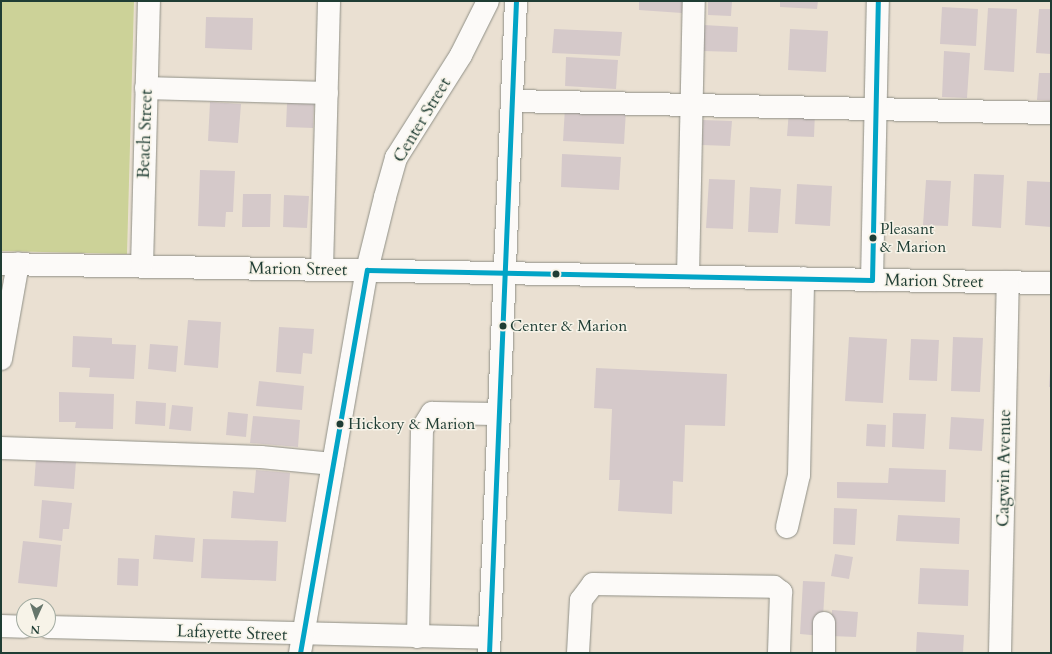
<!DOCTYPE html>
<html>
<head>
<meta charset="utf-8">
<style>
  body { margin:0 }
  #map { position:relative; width:1052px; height:654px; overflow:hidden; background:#eae0d2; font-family:Cardo,serif }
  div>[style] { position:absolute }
  .green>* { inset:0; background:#ccd298 }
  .building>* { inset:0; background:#d5c9ca }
  .roads { filter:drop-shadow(0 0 1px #909087) drop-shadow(0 0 1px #909087) }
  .minor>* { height:22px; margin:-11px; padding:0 11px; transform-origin:11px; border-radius:11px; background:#fcfaf8 }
  .bus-1>* { height:5px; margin:-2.5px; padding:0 2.5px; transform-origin:2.5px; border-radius:2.5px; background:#02a4c6 }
  .dots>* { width:11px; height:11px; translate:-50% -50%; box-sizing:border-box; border:2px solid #f7f3e8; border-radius:50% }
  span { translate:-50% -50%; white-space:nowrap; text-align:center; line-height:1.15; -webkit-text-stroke:3px #f7f3e8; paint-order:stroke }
  .bus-label { font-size:16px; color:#1f3d34 }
  .left { translate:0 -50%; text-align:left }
  .street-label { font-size:17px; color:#1f3d34 }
  .frame { position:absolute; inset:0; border:2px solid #1f3d34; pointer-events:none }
  .north { position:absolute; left:16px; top:598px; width:40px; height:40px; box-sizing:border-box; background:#f7f3e8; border:1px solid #a1aaa0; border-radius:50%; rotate:183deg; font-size:11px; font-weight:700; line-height:16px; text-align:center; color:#1f3d34 }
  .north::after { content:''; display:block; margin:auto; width:14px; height:18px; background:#66766b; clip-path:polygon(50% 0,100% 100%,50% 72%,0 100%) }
</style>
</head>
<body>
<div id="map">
  <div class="green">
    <div style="clip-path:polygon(1px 1px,134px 1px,127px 254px,1px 251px)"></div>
  </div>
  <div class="building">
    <div style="clip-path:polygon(639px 1px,683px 1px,682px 13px,639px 10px)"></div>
    <div style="clip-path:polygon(708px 1px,732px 1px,731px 16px,708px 15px)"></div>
    <div style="clip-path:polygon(780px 1px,818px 1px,817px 9px,780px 7px)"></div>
    <div style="clip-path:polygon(942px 7px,978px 9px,976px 46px,940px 44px)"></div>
    <div style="clip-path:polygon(988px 8px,1017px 9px,1014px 72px,984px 70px)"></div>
    <div style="clip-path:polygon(1039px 9px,1051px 9px,1051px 54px,1036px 53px)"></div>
    <div style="clip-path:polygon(206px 17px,253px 18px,252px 50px,205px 48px)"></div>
    <div style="clip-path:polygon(704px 25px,738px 27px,737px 52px,703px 51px)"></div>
    <div style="clip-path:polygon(554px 29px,622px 32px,620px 56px,552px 53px)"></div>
    <div style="clip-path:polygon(790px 29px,828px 31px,826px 72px,788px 70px)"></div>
    <div style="clip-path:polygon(944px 51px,970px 53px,967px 98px,942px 97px)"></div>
    <div style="clip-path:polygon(566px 57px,618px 60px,616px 89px,565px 86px)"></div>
    <div style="clip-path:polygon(1039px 73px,1051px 73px,1051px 101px,1037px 100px)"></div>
    <div style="clip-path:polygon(210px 102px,241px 104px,238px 143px,208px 141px)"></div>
    <div style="clip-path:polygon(287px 103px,314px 104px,313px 128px,286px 127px)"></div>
    <div style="clip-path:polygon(565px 107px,626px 110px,624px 144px,563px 141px)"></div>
    <div style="clip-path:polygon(789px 110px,815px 112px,814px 137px,787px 136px)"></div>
    <div style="clip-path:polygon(703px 120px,732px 121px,730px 146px,702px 145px)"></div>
    <div style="clip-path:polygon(562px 154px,621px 157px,619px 190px,561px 187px)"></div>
    <div style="clip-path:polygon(200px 170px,235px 171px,233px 212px,226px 212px,225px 227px,198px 226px)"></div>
    <div style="clip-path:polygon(974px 174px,1004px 175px,1001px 228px,972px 226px)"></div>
    <div style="clip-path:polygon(709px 179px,735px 180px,733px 229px,706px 228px)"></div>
    <div style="clip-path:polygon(926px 180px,951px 181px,948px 226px,923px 225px)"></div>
    <div style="clip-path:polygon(1027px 181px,1051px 182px,1051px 227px,1025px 225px)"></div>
    <div style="clip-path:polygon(797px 184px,832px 186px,830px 226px,795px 224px)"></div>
    <div style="clip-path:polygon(750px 187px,781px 189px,778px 233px,748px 232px)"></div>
    <div style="clip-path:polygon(243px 194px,271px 194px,270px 227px,242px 227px)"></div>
    <div style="clip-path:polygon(284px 195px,309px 196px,307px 228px,283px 227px)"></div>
    <div style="clip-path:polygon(188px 320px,221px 322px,218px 368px,184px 365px)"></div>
    <div style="clip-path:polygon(279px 327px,314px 329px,312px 354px,303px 353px,301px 374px,276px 372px)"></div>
    <div style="clip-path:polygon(73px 336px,112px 338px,112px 344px,136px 345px,134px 379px,89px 377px,90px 368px,72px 367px)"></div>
    <div style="clip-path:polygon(849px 337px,887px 339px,883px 403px,845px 401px)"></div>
    <div style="clip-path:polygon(953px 337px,983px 338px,980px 392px,951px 391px)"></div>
    <div style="clip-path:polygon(911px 339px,939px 340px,937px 381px,909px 380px)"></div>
    <div style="clip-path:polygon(150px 344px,178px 346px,176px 372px,148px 369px)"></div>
    <div style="clip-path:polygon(596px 368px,727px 374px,725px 426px,685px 425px,683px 482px,673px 481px,672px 514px,618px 511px,620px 480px,609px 480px,612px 409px,594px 408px)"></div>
    <div style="clip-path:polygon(1050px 371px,1051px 371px,1051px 387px,1049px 387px)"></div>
    <div style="clip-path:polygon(259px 381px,304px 386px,302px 410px,256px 406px)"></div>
    <div style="clip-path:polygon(59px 392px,114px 394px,113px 429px,75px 428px,76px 422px,59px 422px)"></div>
    <div style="clip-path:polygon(136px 401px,166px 403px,165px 426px,135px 424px)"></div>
    <div style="clip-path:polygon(172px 405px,193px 407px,191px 431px,169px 429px)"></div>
    <div style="clip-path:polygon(228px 412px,248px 414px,246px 437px,226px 435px)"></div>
    <div style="clip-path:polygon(893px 413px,926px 414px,924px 449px,892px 447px)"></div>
    <div style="clip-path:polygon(253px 416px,300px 420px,298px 447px,250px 443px)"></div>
    <div style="clip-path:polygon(951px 417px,984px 419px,982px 451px,949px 449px)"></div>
    <div style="clip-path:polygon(867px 424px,886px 425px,885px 447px,866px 446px)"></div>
    <div style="clip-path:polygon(36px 458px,76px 461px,74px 489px,34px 486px)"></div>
    <div style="clip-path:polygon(889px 468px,946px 470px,945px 502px,837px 498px,837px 482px,888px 483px)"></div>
    <div style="clip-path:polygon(256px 470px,290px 473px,286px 522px,231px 518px,233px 491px,254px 493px)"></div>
    <div style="clip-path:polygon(42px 500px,72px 503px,69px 529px,63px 529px,62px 541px,39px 538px)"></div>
    <div style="clip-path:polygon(834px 508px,857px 509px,855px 545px,833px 544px)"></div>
    <div style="clip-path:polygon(898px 515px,960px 518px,959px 544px,896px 541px)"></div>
    <div style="clip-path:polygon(155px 535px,195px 538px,193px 562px,153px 559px)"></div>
    <div style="clip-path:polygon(203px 539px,278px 541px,276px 581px,201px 578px)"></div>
    <div style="clip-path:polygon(23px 541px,61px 545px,57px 587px,18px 583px)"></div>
    <div style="clip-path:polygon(835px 554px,853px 557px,849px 579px,831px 576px)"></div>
    <div style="clip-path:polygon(118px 558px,139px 559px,138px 586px,117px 585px)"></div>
    <div style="clip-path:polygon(920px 568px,969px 570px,968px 606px,918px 604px)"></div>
    <div style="clip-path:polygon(803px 581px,825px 582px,822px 636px,800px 634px)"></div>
    <div style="clip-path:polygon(832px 610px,858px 612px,856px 637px,831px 636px)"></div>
    <div style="clip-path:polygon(917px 632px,964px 635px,963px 653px,916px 653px)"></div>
  </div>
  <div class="roads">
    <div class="minor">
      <div style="left:146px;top:88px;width:181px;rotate:1.6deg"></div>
      <div style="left:513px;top:101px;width:538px;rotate:1.28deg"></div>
      <div style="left:1px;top:264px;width:1050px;rotate:1.04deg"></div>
      <div style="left:142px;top:266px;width:265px;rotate:-88.5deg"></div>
      <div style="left:322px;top:269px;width:268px;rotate:-88.5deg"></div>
      <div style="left:688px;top:276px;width:275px;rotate:-88.8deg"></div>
      <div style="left:872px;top:280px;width:279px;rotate:-88.8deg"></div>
      <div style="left:1px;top:359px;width:97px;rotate:-79.9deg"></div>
      <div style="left:1px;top:448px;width:260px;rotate:2deg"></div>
      <div style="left:261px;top:457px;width:72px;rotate:5.6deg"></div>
      <div style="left:787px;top:527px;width:53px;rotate:-77deg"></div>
      <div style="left:799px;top:475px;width:197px;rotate:-88.8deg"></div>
      <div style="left:1px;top:626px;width:23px;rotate:2deg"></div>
      <div style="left:48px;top:627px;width:441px;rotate:1.4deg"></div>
      <div style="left:418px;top:637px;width:208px;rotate:-88.9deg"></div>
      <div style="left:422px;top:429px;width:19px;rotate:-58deg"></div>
      <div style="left:432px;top:413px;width:67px;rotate:0.9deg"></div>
      <div style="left:300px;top:653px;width:389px;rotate:-80.1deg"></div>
      <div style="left:367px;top:270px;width:75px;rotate:-76.1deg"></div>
      <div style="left:385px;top:197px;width:41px;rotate:-74.2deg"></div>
      <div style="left:396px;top:158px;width:122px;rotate:-57.7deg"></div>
      <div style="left:461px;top:55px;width:60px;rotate:-63.4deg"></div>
      <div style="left:489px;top:653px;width:653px;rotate:-87.63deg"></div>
      <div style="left:578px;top:653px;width:53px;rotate:-86.8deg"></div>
      <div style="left:581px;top:600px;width:20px;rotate:-53deg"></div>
      <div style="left:593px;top:584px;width:181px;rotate:0.9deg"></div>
      <div style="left:774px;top:587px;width:9px;rotate:36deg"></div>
      <div style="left:781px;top:592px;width:61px;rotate:91.9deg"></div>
      <div style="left:824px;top:653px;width:30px;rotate:-90deg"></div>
      <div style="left:1000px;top:653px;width:371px;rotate:-88.8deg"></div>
    </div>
  </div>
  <div class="bus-1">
    <div style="left:300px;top:653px;width:389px;rotate:-80.1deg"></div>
    <div style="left:367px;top:270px;width:505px;rotate:1.13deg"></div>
    <div style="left:872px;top:280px;width:279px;rotate:-88.8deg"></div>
    <div style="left:489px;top:653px;width:653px;rotate:-87.63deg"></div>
  </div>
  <div class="dots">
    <div style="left:873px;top:238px;background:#1f3d34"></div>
    <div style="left:556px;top:274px;background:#1f3d34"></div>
    <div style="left:503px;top:326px;background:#1f3d34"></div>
    <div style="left:340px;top:424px;background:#1f3d34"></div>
  </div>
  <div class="bus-label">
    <span class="left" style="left:880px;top:238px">Pleasant<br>&amp; Marion</span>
    <span class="left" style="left:510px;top:326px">Center &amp; Marion</span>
    <span class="left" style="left:348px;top:424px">Hickory &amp; Marion</span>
  </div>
  <div class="street-label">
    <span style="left:422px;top:120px;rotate:-59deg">Center Street</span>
    <span style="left:145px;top:134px;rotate:-88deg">Beach Street</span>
    <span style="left:298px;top:269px;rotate:1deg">Marion Street</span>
    <span style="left:934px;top:281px;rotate:1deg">Marion Street</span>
    <span style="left:1004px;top:468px;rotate:-89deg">Cagwin Avenue</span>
    <span style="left:232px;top:633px;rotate:2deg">Lafayette Street</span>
  </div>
  <div class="frame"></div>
  <div class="north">N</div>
</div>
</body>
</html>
